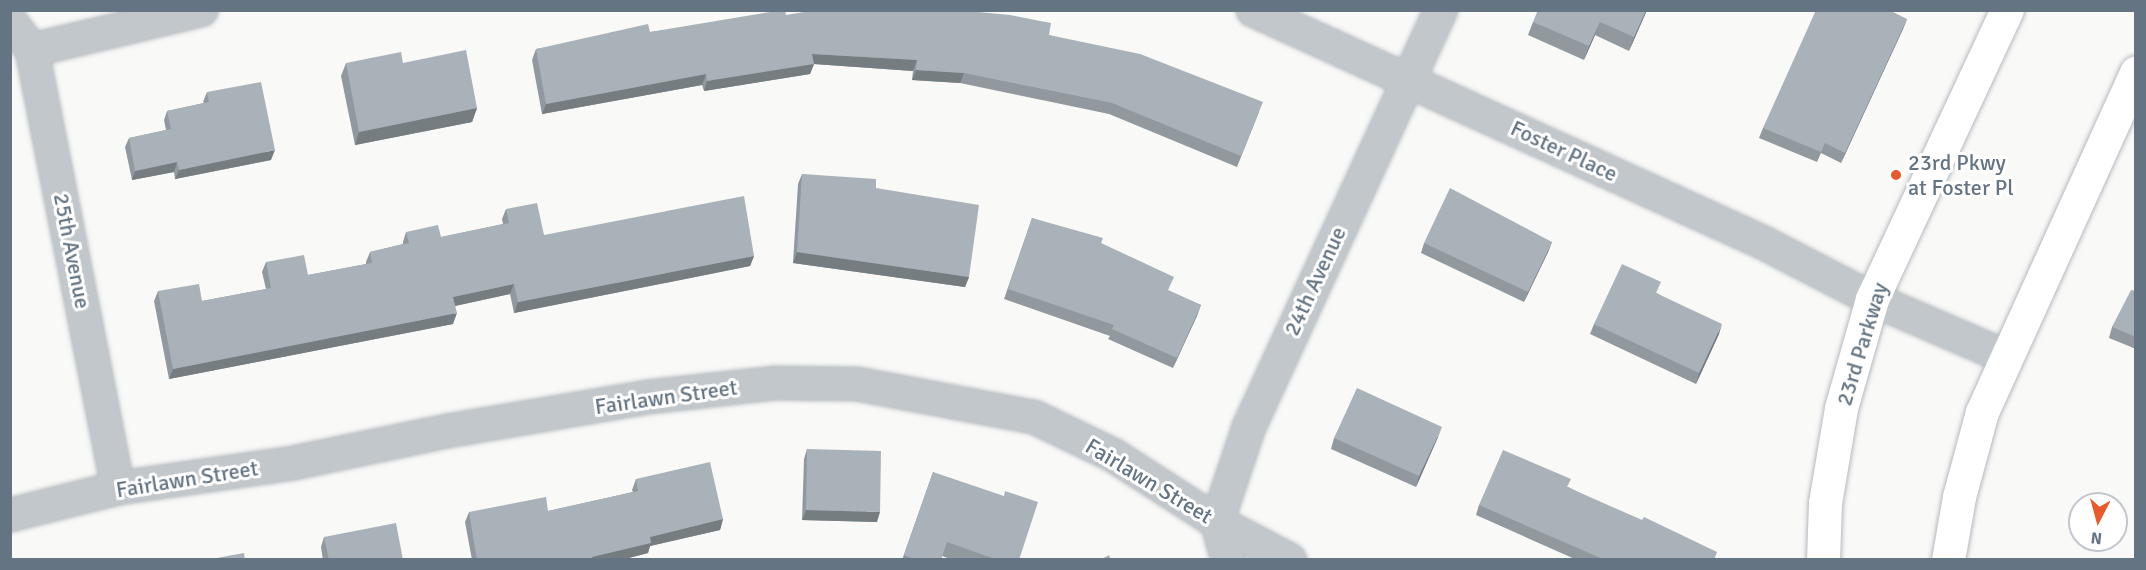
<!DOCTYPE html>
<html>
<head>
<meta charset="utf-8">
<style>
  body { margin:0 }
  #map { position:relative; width:2146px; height:570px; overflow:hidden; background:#f9f9f7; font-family:Signika,sans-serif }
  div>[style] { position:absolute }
  .roads { filter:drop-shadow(0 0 2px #b5babf) drop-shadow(0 0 2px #b5babf) }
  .street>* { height:32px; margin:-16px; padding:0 16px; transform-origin:16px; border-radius:16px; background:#c2c7cb }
  .secondary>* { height:33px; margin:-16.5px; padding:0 16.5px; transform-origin:16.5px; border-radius:16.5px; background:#fff }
  .wall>* { inset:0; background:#91999e }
  .shaded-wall>* { inset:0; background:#767d81 }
  .building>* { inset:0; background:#a9b2b8 }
  .dots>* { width:16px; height:16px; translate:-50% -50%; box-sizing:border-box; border:3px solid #fff; border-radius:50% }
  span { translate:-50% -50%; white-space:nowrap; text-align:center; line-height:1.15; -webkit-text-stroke:6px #fff; paint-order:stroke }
  .street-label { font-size:22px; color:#647482 }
  .poi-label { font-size:22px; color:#647482 }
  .left { translate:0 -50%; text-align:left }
  .frame { position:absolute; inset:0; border:12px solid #647482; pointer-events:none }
  .north { position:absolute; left:2068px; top:492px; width:60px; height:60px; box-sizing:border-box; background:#fff; border:2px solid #c1c7cd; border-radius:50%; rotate:186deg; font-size:16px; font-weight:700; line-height:24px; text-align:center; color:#647482 }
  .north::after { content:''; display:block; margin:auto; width:21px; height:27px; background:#e65a2b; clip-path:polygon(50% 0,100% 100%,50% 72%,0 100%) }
</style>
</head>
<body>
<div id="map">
  <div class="roads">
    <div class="street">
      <div style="left:1253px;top:10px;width:562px;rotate:24.51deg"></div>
      <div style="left:1764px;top:243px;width:122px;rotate:27.4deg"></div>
      <div style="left:1872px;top:299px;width:144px;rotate:23.4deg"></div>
      <div style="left:10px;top:21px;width:36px;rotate:53deg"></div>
      <div style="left:32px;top:50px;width:446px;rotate:78.9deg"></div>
      <div style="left:32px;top:50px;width:174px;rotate:-13.3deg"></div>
      <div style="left:10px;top:515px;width:111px;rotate:-14deg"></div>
      <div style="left:118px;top:488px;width:177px;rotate:-8.1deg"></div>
      <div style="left:293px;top:463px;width:157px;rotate:-11.7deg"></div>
      <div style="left:447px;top:431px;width:204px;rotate:-9.6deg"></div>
      <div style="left:648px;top:397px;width:127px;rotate:-6.3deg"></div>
      <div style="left:774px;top:383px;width:83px;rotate:0.7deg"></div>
      <div style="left:857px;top:384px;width:180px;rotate:10.6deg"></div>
      <div style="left:1034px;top:417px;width:88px;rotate:25.7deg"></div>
      <div style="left:1113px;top:455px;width:124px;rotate:32.8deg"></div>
      <div style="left:1217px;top:522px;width:82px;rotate:27.5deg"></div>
      <div style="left:1228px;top:560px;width:40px;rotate:-106deg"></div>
      <div style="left:1217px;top:522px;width:100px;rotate:-71.4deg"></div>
      <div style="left:1249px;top:427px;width:459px;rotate:-65.3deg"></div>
    </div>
    <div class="secondary">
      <div style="left:1823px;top:560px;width:57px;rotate:-88deg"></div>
      <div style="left:1825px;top:503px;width:96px;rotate:-80.4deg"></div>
      <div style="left:1841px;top:408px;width:113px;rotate:-74.1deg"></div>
      <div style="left:1872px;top:299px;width:319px;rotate:-65deg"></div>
      <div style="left:1948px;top:560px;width:64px;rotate:-80.1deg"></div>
      <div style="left:1959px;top:497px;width:88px;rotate:-74.9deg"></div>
      <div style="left:1982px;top:412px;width:373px;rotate:-65.6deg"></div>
    </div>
  </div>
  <div class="wall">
    <div style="clip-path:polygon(1647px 10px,1629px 51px,1595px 35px,1584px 60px,1528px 35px,1533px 22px)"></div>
    <div style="clip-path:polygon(786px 15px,1049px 35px,1259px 112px,1237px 167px,1109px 114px,960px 83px,912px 80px,913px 71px,814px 64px,810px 74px,704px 91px,702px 85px,542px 114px,532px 60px,536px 49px,650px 32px)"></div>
    <div style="clip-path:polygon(1907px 19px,1903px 29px,1841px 163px,1821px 153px,1817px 162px,1759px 138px,1763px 128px)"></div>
    <div style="clip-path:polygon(346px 63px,403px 63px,477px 108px,472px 122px,355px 145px,341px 76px)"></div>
    <div style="clip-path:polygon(207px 92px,271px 160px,175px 179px,174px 172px,132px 180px,125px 147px,129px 138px,166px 130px,164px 120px,167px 111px,204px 103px,203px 102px)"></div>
    <div style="clip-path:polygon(802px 174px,876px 188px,969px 277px,965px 287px,793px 263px,798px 184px)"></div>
    <div style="clip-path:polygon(506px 209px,544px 235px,754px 256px,750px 266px,514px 313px,510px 294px,455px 306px,453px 324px,169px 379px,154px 301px,158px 291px,202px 301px,266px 289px,262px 272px,266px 262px,308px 275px,366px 264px,366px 262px,370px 252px,403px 244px,403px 242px,406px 232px,441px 237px,503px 224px,502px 219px)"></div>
    <div style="clip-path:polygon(1032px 218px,1101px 243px,1169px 291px,1201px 305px,1173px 368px,1108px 339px,1110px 336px,1004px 299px)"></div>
    <div style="clip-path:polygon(1552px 242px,1548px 252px,1524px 302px,1421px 253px,1424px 243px)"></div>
    <div style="clip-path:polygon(2136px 291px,2136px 349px,2109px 338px,2112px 327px)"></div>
    <div style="clip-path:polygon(1657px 293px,1719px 334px,1696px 384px,1590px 334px,1594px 324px)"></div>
    <div style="clip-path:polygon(1438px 437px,1416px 487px,1331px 449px,1334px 438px)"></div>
    <div style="clip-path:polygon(807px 449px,877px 522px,802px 520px,804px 459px)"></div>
    <div style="clip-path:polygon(933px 472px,1019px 560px,953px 560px,942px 556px,941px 560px,902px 560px)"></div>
    <div style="clip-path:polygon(636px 479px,723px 519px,720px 530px,650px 546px,648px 553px,621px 560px,472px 560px,465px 522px,469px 512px,548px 511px,633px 492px,632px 490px)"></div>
    <div style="clip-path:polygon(1568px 487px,1715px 560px,1577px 560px,1476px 515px,1479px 505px)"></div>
    <div style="clip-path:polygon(324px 537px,403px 560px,323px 560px,321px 547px)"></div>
  </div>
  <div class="shaded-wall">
    <div style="clip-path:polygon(1646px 10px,1647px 10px,1629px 51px,1634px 37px)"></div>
    <div style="clip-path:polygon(1907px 19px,1903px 29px,1841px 163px,1845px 153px)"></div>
    <div style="clip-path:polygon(1600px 22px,1595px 35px,1584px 60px,1589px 46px)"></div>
    <div style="clip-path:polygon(812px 54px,917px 60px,913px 71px,814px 64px,810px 74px,704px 91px,707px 81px)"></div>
    <div style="clip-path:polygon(916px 70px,964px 73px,960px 83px,912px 80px)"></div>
    <div style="clip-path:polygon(706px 74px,702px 85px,542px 114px,546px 104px)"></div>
    <div style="clip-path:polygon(477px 108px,472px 122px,355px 145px,359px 132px)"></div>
    <div style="clip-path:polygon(275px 150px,271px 160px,175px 179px,179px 170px)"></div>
    <div style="clip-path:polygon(177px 162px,174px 172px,132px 180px,135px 171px)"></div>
    <div style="clip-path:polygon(1552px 242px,1548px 252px,1524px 302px,1528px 292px)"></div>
    <div style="clip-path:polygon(797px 252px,969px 277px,965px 287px,793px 263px)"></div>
    <div style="clip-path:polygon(754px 256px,750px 266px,514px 313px,518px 302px)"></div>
    <div style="clip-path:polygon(514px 284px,510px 294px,450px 307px,453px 297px)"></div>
    <div style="clip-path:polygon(1201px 305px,1197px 316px,1173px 368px,1177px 358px)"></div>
    <div style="clip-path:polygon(457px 313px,453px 324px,169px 379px,173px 369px)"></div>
    <div style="clip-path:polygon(1722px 324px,1719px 334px,1696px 384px,1699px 373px)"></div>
    <div style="clip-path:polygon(1442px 427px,1438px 437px,1416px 487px,1419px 476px)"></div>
    <div style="clip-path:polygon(806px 510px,880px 512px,877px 522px,802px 520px)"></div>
    <div style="clip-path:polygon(723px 519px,720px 530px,650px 546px,648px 553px,621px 560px,591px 560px,592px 557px,650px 537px)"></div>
  </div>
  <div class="building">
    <div style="clip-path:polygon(782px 10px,785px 10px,786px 15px,816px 10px,957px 10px,1010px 15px,1051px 23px,1049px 35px,1140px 54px,1263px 102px,1241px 156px,1112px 103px,964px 73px,916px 70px,917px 60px,812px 54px,814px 64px,707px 81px,706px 74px,546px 104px,536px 49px,648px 24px,650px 32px)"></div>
    <div style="clip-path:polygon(1538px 10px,1646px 10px,1634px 37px,1600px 22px,1589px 46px,1533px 22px)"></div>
    <div style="clip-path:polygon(1816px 10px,1889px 10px,1907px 19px,1845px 153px,1825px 143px,1821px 152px,1763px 128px)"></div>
    <div style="clip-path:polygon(466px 50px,477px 108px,359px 132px,346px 63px,401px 52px,403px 63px)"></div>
    <div style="clip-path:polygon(261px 82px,275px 150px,179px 170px,177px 162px,135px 171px,129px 138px,171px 129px,167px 111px,209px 102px,207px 92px)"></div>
    <div style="clip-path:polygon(802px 174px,876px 179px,876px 188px,979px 205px,969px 277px,797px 252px)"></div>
    <div style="clip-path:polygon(1450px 188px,1552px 242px,1528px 292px,1424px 243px)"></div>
    <div style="clip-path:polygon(744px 196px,754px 256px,518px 302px,514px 284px,453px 297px,457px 313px,173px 369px,158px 291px,199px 284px,202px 301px,271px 288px,266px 262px,304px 255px,308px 275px,372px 263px,370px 252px,409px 243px,406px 232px,438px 225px,441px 237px,509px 223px,506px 209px,537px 203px,544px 235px)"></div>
    <div style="clip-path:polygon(1032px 218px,1103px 238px,1101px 243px,1174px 277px,1168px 290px,1201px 305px,1177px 358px,1112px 329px,1114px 325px,1008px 289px)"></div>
    <div style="clip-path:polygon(1622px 264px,1661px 282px,1656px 293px,1722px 324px,1699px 373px,1594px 324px)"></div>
    <div style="clip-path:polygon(2131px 290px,2136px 291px,2136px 337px,2112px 327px)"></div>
    <div style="clip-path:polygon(1357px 388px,1442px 427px,1419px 476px,1334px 438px)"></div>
    <div style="clip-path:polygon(807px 449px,881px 451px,880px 512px,806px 510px)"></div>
    <div style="clip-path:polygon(1503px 450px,1571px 479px,1567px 487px,1642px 520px,1644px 517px,1717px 552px,1714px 560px,1605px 560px,1479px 505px)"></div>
    <div style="clip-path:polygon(710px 462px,723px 519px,650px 537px,651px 543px,592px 557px,593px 560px,477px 560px,469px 512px,546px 497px,548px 511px,638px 491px,636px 479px)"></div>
    <div style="clip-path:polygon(933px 472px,1004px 496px,1005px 491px,1038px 502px,1019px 560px,998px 560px,947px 542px,941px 560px,916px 560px,904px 555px)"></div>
    <div style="clip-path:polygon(396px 523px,403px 560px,329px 560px,324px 537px)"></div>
    <div style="clip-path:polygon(244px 553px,245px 560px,211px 559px)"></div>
    <div style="clip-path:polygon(1109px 555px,1111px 560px,1100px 560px)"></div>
  </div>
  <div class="dots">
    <div style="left:1896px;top:175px;background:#e65a2b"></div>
  </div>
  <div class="street-label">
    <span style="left:1564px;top:151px;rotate:25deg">Foster Place</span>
    <span style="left:72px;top:251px;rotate:79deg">25th Avenue</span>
    <span style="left:1315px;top:281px;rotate:-65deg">24th Avenue</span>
    <span style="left:1862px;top:344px;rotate:-73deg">23rd Parkway</span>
    <span style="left:666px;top:397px;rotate:-8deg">Fairlawn Street</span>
    <span style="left:187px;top:479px;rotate:-9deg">Fairlawn Street</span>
    <span style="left:1149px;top:481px;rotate:31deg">Fairlawn Street</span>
  </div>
  <div class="poi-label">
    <span class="left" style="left:1908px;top:175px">23rd Pkwy<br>at Foster Pl</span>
  </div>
  <div class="frame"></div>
  <div class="north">N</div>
</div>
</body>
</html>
